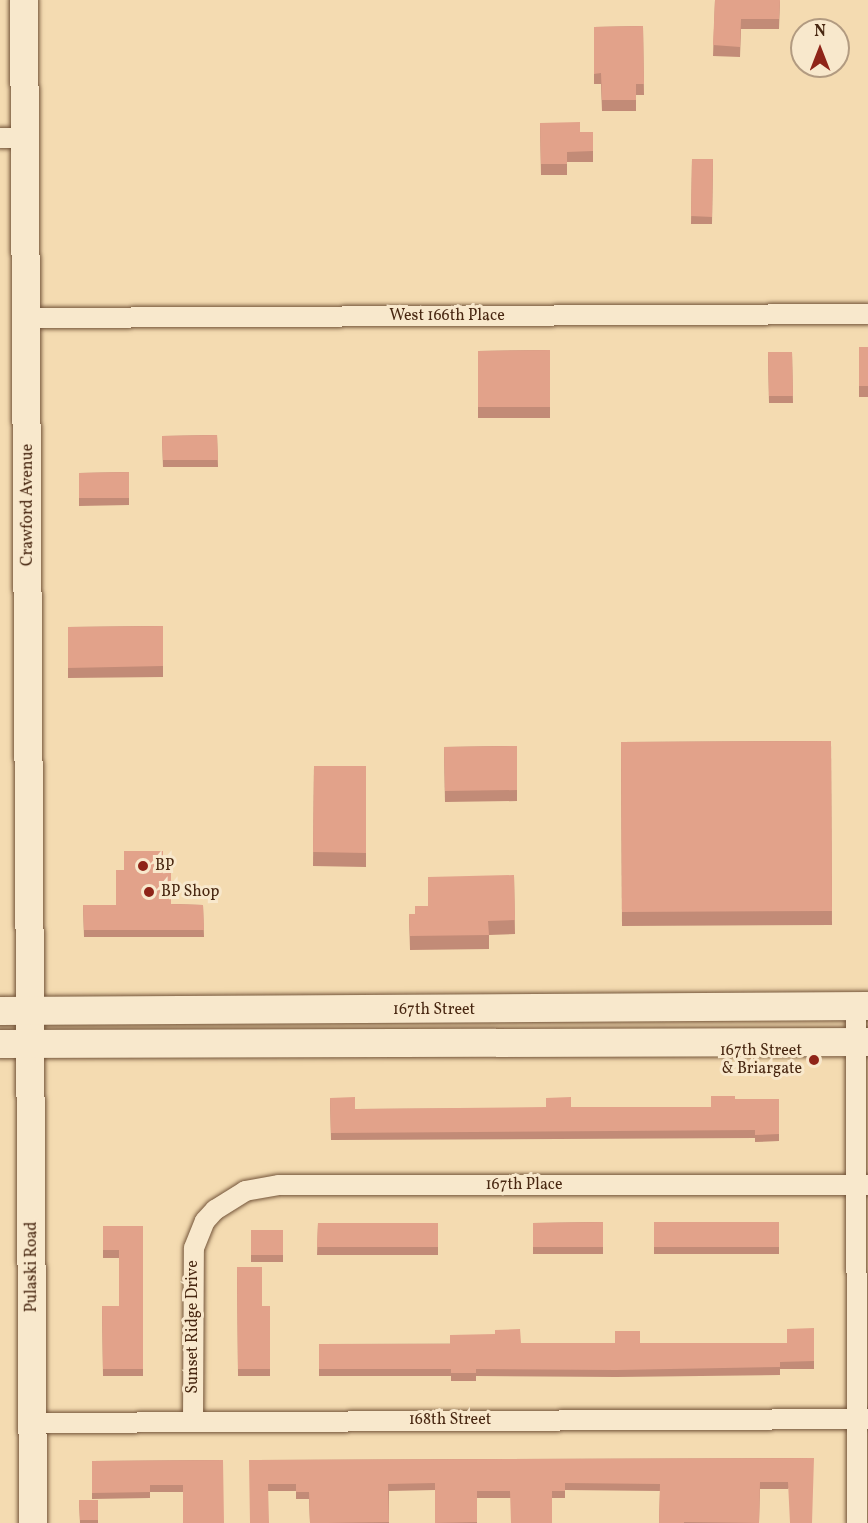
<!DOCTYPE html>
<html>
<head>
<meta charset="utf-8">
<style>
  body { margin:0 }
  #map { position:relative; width:868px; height:1523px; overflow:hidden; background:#f4dbb1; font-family:Vollkorn,serif }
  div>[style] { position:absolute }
  .roads { filter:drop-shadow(0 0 2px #735439) drop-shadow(0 0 2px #735439) }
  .minor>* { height:20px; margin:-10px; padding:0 10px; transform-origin:10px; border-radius:10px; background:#f8e8cc }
  .secondary>* { height:28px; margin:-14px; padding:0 14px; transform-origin:14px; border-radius:14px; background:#f8e8cc }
  .wall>* { inset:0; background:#c28b77 }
  .building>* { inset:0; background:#e2a28a }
  .dots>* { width:16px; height:16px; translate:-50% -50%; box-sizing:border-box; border:3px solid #f8e8cc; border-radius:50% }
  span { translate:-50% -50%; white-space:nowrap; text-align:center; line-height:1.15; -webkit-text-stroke:6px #f8e8cc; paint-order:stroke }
  .street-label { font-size:16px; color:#482711 }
  .poi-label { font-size:16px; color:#482711 }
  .left { translate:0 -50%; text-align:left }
  .right { translate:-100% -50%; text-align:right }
  .north { position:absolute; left:790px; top:18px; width:60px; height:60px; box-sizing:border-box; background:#f8e8cc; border:2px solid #b29b81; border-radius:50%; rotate:0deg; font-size:16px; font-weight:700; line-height:24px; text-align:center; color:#482711 }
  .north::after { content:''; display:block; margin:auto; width:21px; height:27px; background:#8f2418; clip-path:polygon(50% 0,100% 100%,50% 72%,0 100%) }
</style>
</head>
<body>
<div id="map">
  <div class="roads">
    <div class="minor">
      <div style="left:0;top:138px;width:25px"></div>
      <div style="left:26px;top:318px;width:842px;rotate:-0.27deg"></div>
      <div style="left:856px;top:1006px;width:517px;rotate:89.89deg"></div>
      <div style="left:193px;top:1421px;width:173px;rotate:-89.7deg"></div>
      <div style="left:194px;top:1248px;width:29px;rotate:-68deg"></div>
      <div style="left:205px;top:1221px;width:15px;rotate:-48deg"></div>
      <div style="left:215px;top:1210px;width:36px;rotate:-32deg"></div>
      <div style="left:245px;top:1191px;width:35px;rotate:-10deg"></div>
      <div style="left:279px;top:1185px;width:589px"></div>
      <div style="left:32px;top:1423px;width:836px;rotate:-0.27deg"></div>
    </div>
    <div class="secondary">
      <div style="left:24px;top:0;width:1523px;rotate:89.66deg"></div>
      <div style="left:0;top:1011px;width:868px;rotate:-0.33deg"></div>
      <div style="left:0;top:1044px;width:868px;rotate:-0.13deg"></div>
    </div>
  </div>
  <div class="wall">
    <div style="clip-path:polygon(715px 0,780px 0,779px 29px,741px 29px,740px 57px,713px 56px)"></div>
    <div style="clip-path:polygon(643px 26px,644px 95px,636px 95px,636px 111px,602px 111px,601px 84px,594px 84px,594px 27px)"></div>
    <div style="clip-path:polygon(540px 123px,580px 132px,593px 132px,593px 162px,567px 162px,567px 175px,541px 175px)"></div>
    <div style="clip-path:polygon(692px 159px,713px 159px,712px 224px,691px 224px)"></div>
    <div style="clip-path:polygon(859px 347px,868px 347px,868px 397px,859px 397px)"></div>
    <div style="clip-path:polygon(550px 350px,550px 418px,478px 418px,478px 351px)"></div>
    <div style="clip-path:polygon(768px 352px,792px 352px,793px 403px,769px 403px)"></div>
    <div style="clip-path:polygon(217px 435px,218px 467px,163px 467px,162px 436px)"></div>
    <div style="clip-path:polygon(129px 472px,129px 505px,79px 506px,79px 473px)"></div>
    <div style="clip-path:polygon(163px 626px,163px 677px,68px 678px,68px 627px)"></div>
    <div style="clip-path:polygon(831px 741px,832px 925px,622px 926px,621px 742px)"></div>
    <div style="clip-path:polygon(517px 746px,517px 801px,445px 802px,444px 747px)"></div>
    <div style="clip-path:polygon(314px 766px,366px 766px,366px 867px,313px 866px)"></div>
    <div style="clip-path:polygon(163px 870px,171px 904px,203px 905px,204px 937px,84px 937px,83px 905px,116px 905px)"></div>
    <div style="clip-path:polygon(514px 875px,515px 934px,489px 935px,489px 949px,410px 950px,409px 914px,415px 914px,428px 906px)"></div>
    <div style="clip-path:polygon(330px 1098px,355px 1109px,711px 1107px,735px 1099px,779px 1099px,779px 1141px,755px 1142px,755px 1138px,331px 1140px)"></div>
    <div style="clip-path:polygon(603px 1222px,603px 1254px,533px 1254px,533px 1223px)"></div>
    <div style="clip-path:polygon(654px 1222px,779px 1222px,779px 1254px,654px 1254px)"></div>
    <div style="clip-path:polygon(318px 1223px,438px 1223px,438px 1255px,317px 1255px)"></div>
    <div style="clip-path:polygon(103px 1226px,143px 1226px,143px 1376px,103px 1376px,102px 1306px,119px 1306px,119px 1258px,103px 1258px)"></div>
    <div style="clip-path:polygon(251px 1230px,283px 1230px,283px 1262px,251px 1262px)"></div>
    <div style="clip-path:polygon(237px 1267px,262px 1306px,270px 1306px,270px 1376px,238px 1376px)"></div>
    <div style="clip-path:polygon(814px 1328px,814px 1369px,780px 1369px,780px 1375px,616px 1377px,476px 1376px,476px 1381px,451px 1381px,451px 1376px,319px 1376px,319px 1344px,787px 1343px)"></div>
    <div style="clip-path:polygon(814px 1458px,788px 1489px,760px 1489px,759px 1523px,659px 1523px,660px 1491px,565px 1490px,565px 1498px,477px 1498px,477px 1523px,435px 1523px,435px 1490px,389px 1491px,389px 1523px,310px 1523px,309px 1499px,296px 1499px,296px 1491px,268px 1491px,249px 1460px)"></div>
    <div style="clip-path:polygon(223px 1460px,183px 1492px,150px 1492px,150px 1498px,92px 1499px,92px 1461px)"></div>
    <div style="clip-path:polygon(79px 1500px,98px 1500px,98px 1523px,80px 1523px)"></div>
  </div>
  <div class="building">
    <div style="clip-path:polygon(715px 0,780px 0,779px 19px,741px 19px,740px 47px,713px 45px)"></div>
    <div style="clip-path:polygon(643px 26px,644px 84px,636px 84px,636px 100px,602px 100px,601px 73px,594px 74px,594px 27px)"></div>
    <div style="clip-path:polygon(580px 122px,580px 132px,593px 132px,593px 151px,567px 152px,567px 164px,541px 164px,540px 123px)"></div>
    <div style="clip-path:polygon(692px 159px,713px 159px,712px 217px,691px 216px)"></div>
    <div style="clip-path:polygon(859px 347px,868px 347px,868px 386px,859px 386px)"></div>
    <div style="clip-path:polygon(550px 350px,550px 407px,478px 407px,478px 351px)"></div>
    <div style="clip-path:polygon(768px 352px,792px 352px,793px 396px,769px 396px)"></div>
    <div style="clip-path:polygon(217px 435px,218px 460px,163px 460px,162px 436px)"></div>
    <div style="clip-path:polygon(129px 472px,129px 498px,79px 498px,79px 473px)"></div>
    <div style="clip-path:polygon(163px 626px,163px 666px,68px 668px,68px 627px)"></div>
    <div style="clip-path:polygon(831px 741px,832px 911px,622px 912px,621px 742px)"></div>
    <div style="clip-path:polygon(517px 746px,517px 790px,445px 791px,444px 747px)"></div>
    <div style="clip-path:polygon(314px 766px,366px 766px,366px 853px,313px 852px)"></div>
    <div style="clip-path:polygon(124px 851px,163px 851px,163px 870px,171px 870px,171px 904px,203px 905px,204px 930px,84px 930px,83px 905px,116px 905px,116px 870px,124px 870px)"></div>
    <div style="clip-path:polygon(514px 875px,515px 920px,488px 921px,489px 935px,410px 936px,409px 914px,415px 914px,415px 906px,428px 906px,428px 877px)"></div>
    <div style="clip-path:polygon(711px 1096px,735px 1096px,735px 1099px,779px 1099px,779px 1134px,755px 1135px,755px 1130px,331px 1133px,330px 1098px,355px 1097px,355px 1109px,546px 1107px,546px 1098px,571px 1097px,571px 1107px,711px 1107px)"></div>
    <div style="clip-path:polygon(603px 1222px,603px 1247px,533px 1247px,533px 1223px)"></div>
    <div style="clip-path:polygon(654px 1222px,779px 1222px,779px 1247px,654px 1247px)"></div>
    <div style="clip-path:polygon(318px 1223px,438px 1223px,438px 1247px,317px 1247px)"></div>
    <div style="clip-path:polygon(103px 1226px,143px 1226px,143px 1369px,103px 1369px,102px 1306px,119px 1306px,119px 1250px,103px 1250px)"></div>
    <div style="clip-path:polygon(251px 1230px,283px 1230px,283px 1255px,251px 1255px)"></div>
    <div style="clip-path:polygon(237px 1267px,262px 1267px,262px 1306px,270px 1306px,270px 1369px,238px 1369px)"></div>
    <div style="clip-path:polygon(814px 1328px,814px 1361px,780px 1362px,780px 1367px,616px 1370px,476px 1369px,476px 1373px,451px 1373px,451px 1369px,319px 1369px,319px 1344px,450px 1344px,450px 1335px,495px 1334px,495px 1330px,520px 1329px,521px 1343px,615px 1343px,615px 1331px,640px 1331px,640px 1343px,787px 1343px,787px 1329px)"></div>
    <div style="clip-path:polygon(814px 1458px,812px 1523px,790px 1523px,788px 1482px,760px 1482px,759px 1523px,684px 1522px,684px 1523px,659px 1523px,660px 1484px,565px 1483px,565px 1491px,552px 1491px,552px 1523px,511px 1523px,510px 1491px,477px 1491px,477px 1522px,435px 1523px,435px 1483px,388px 1484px,389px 1522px,327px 1523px,310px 1523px,309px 1492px,296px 1492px,296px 1484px,268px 1484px,269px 1523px,250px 1523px,249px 1460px)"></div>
    <div style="clip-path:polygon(223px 1460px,224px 1523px,183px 1523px,183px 1485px,150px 1485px,150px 1492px,92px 1493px,92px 1461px)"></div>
    <div style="clip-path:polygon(79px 1500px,98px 1500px,98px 1520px,80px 1520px)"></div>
  </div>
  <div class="dots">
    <div style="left:143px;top:866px;background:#8f2418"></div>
    <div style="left:149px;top:892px;background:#8f2418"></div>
    <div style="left:814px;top:1060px;background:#8f2418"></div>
  </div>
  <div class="street-label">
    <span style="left:447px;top:316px">West 166th Place</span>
    <span style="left:28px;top:505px;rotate:-90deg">Crawford Avenue</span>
    <span style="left:434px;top:1010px">167th Street</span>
    <span style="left:524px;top:1185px">167th Place</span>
    <span style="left:32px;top:1267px;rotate:-90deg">Pulaski Road</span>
    <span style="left:193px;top:1327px;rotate:-90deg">Sunset Ridge Drive</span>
    <span style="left:450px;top:1420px">168th Street</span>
  </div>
  <div class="poi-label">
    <span class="left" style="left:155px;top:866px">BP</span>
    <span class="left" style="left:161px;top:892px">BP Shop</span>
    <span class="right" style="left:802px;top:1060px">167th Street<br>&amp; Briargate</span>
  </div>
  <div class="north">N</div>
</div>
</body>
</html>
